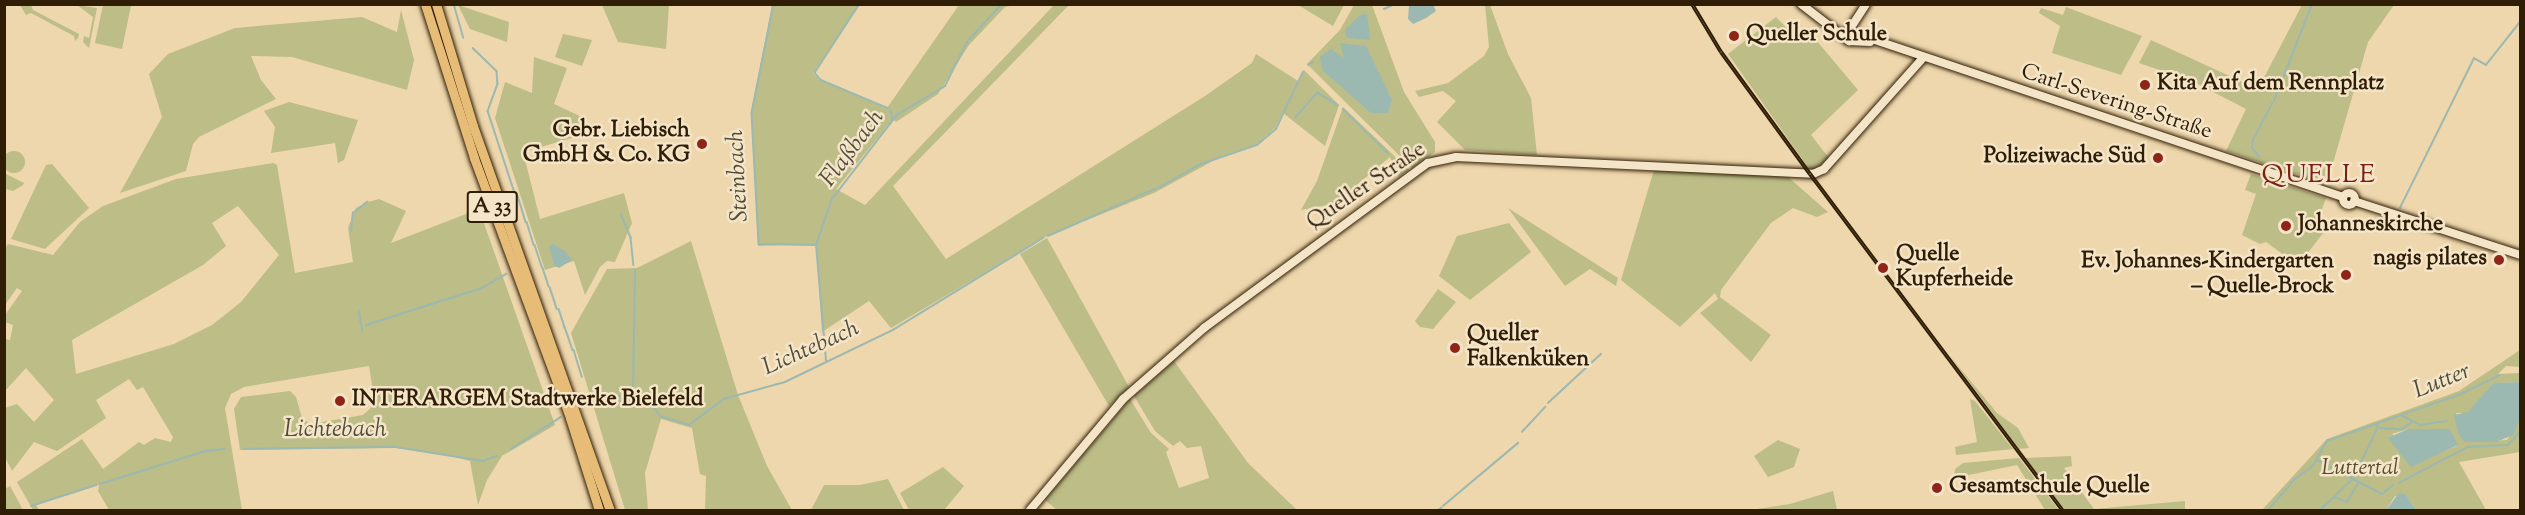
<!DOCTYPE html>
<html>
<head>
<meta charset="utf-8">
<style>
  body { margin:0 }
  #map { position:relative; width:2525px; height:515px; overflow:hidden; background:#eed7ac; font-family:"Sorts Mill Goudy",serif }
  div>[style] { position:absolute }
  .green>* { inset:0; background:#bcbd87 }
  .round { border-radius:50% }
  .water>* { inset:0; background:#9bb8b1 }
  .stream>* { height:1.5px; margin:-0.75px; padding:0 0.75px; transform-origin:0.75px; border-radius:0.75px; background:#9bb8b1 }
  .roads { filter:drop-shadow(0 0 2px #2f1d05) drop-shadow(0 0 2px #2f1d05) }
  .secondary>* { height:8px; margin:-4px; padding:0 4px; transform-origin:4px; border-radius:4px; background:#f4e5c9 }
  .secondary>.ring { margin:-4px; padding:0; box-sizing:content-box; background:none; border:8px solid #f4e5c9; border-radius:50% }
  .highway>* { height:9px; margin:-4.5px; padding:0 4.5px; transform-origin:4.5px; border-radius:4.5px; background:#e7bc76 }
  .rail>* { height:4px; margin-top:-2px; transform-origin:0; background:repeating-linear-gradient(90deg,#f4e5c9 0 4.5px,#2f1d05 0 9px); box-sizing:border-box; border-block:2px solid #2f1d05 }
  .dots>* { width:16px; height:16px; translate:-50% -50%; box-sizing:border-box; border:3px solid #f4e5c9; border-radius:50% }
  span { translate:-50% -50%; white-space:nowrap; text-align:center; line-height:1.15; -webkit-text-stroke:5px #f4e5c9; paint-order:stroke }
  .shield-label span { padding:2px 4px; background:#f4e5c9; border:2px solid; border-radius:4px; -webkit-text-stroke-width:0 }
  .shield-label { font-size:21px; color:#2f1d05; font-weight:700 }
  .poi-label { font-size:22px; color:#2f1d05; font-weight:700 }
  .left { translate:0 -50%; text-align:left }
  .right { translate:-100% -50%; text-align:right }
  .street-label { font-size:22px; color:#2f1d05 }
  .park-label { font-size:22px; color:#594d2c; font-style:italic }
  .water-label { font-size:24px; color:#4f4c39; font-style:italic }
  .quarter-label { font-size:26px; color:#7a1f14; letter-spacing:1.5px }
  .frame { position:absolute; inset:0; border:6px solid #2f1d05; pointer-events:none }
</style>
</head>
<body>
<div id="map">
  <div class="green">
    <div style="clip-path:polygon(20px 5px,31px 5px,33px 10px,79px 34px,78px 38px,75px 41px,74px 36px,31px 13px,26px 15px)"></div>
    <div style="clip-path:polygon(77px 5px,97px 8px,89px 48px,83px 42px,84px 36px,89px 38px,93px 17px)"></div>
    <div style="clip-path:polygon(103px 5px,131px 6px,122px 49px,95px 43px)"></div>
    <div style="clip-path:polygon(458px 5px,509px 22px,507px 42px,470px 29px)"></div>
    <div style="clip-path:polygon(602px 5px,669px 5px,666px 49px,618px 42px)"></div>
    <div style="clip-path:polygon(772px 5px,859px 5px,813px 73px,819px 80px,887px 108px,959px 5px,1015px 5px,1005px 7px,969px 45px,938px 94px,896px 122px,893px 119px,836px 189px,865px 205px,1054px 5px,1069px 5px,893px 186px,946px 259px,1205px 96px,1252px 63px,1256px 54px,1298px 81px,1304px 70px,1339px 105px,1325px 146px,1283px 113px,1275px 128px,1256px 145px,1222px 156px,1154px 193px,1047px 236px,891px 328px,869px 301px,822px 332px,816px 244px,758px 246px,751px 113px)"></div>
    <div style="clip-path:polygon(1298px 5px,1344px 5px,1333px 26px)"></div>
    <div style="clip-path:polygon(1354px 5px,1372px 5px,1404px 92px,1435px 142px,1435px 152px,1412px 168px,1307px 64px,1340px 30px)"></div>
    <div style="clip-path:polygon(1485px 5px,1490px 5px,1508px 54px,1531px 98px,1537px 155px,1465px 150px,1437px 122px,1456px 101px,1443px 91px,1419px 97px,1415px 91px,1448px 83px,1484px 56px,1489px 47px)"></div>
    <div style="clip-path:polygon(2302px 5px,2394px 5px,2368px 42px,2327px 184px,2226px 151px,2246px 109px,2194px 82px,2139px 63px,2151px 40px,2258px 89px)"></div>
    <div style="clip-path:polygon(2066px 7px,2142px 36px,2121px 75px,2052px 53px,2060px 26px,2039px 13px,2041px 8px,2063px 15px)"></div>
    <div style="clip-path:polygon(401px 10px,414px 60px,407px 90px,292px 57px,251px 56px,261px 80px,276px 99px,199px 137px,193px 144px,186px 171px,120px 193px,162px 117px,149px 74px,168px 54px,235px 28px,362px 17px,397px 32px)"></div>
    <div style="clip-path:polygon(1776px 17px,1800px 42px,1811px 34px,1858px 90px,1811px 135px,1829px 158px,1815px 169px,1810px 170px,1728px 54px)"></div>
    <div style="clip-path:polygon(563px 34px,592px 40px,582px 66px,555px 57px)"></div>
    <div style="clip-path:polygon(534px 57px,567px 68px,554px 104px,582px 117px,579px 136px,523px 152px,540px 219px,624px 193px,632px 223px,615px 262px,607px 261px,600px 267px,585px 295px,574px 261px,545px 270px,495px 118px,505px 82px,532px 93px)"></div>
    <div style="clip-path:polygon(289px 102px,358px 120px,344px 160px,338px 163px,335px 143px,271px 153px,275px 127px,264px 111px)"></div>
    <div style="clip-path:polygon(1343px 107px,1409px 170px,1399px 177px,1390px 157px,1334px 204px,1301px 210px,1317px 181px)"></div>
    <div class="round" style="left:3px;top:151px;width:22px;height:22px"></div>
    <div style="clip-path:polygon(evenodd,273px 163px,277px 165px,295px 273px,353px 262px,348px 228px,356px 208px,368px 202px,379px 199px,406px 211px,391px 243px,479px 209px,555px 425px,502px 456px,487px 480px,478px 505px,470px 461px,451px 456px,396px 448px,240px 450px,234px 409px,241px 397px,290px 391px,296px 397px,302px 418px,310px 424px,363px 415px,375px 404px,369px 366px,244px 387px,231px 394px,225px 408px,242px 510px,109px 510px,98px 491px,99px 485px,36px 505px,39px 510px,33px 510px,17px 482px,82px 439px,103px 469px,139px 442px,144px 445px,155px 438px,171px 442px,173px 437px,143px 387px,137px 390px,129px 379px,96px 400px,106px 418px,57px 451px,34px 442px,12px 471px,5px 457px,5px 408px,17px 404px,34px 422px,54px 400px,26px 368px,5px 391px,5px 339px,10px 340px,13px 325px,5px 322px,5px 315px,22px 291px,17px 288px,5px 305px,5px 248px,8px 244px,53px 255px,80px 222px,103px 206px,176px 179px,273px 163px,238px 206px,279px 255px,241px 302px,212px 325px,174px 344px,76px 374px,72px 340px,203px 265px,226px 246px,212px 223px,238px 206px)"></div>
    <div style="clip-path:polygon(52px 164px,89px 208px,45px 249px,11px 239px,46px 165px)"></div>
    <div style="clip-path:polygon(1654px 170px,1787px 176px,1828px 212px,1817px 217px,1793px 208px,1771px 223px,1721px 290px,1720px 297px,1771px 335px,1751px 362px,1700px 313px,1718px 299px,1715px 293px,1680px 327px,1621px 280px)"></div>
    <div style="clip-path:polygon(4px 173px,24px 183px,23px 185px,13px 191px,5px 189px)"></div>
    <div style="clip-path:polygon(2251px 174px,2326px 198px,2319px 217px,2319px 224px,2327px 228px,2297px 267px,2291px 267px,2288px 258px,2266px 242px,2260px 244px,2242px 235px,2256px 194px,2245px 190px)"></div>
    <div style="clip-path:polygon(1508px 208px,1618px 278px,1616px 286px,1590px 269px,1565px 286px)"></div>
    <div style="clip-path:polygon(1509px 223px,1531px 252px,1470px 300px,1439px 276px,1457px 236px)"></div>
    <div style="clip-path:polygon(1047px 238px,1129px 387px,1109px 406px,1020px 254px)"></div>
    <div style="clip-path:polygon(691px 241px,738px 395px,767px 466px,792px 510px,705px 510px,706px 476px,700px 474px,692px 428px,661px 419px,645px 473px,648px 510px,625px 510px,571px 333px,607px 269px,637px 268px)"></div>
    <div style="clip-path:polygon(1438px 289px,1456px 302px,1433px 329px,1420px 327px,1415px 321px)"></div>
    <div style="clip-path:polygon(evenodd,2520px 350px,2520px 367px,2506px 366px,2498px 374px,2520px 373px,2520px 382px,2493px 383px,2468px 413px,2456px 413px,2465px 441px,2470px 442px,2507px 440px,2520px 419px,2520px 452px,2459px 462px,2486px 510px,2416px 510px,2406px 495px,2395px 496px,2386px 510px,2262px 510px,2327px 439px,2459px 391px,2520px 350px,2408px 429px,2450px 429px,2457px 446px,2421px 461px,2392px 434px,2408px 429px)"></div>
    <div style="clip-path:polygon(1950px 356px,1997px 413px,2018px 428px,2029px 448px,2019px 449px)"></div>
    <div style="clip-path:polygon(1174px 361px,1248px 463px,1297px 510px,1057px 510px,1045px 500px,1130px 399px,1151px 433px,1169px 449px,1166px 452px,1179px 488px,1209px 478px,1201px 446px,1187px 448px,1180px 441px,1173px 446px,1155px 431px,1134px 396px)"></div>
    <div style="clip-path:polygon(1970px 399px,1975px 401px,2013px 449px,1956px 455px,1955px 447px,1977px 442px)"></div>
    <div style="clip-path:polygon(1778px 440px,1800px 449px,1794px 467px,1768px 477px,1754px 456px)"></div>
    <div style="clip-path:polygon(2071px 456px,2072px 466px,2064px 468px,2094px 509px,2185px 501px,2185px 510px,2065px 510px,2025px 458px)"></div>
    <div style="clip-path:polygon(2019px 458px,2059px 510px,2045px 510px,2017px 465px,1954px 478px,1955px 469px,1963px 463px)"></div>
    <div style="clip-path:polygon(943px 467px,964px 486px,944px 510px,909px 510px,900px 493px)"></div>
    <div style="clip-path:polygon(888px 479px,904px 510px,811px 510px,824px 485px,860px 485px)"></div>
    <div style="clip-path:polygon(10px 486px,23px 510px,5px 510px,5px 489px)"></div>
    <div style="clip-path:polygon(1833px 491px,1837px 510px,1750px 510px,1790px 504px)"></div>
  </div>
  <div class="water">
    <div style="clip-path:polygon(1433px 4px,1436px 11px,1426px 18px,1413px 24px,1408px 19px,1409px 5px)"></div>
    <div style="clip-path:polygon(1367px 14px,1370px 40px,1347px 38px,1345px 30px,1360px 15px)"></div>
    <div style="clip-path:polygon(1340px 43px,1366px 46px,1392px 100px,1388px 113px,1371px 113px,1322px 70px,1320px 57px,1331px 49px,1344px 58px)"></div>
    <div style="clip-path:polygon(552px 244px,565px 251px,572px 260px,559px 268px,554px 265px,549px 246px)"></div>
    <div style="clip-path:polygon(2520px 382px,2520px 419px,2513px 435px,2496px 442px,2465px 442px,2458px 434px,2454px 415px,2468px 412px,2493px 383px)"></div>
    <div style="clip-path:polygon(2408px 429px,2450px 429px,2458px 445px,2411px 467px,2388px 438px)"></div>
    <div style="clip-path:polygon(2399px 493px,2406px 495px,2416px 510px,2386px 510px)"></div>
  </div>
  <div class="stream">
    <div style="left:454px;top:4px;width:35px;rotate:74deg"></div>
    <div style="left:774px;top:4px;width:111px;rotate:101.4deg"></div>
    <div style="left:752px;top:113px;width:131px;rotate:86.9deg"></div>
    <div style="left:759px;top:244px;width:56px;rotate:1deg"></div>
    <div style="left:860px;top:4px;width:82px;rotate:123.1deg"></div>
    <div style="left:815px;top:73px;width:9px;rotate:49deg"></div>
    <div style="left:821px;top:80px;width:73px;rotate:22.7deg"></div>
    <div style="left:1384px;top:9px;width:12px;rotate:-24deg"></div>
    <div style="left:473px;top:48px;width:33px;rotate:44deg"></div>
    <div style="left:497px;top:71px;width:13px;rotate:86deg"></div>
    <div style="left:498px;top:84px;width:29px;rotate:110deg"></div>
    <div style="left:488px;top:111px;width:89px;rotate:71.8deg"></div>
    <div style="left:1308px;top:65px;width:6px;rotate:-31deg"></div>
    <div style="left:1315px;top:95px;width:4px;rotate:-34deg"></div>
    <div style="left:1318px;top:93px;width:23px;rotate:31deg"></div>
    <div style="left:2274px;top:101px;width:104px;rotate:-68.6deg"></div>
    <div style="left:1343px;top:109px;width:63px;rotate:44.4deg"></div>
    <div style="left:891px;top:110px;width:10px;rotate:79deg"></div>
    <div style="left:1295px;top:118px;width:29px;rotate:-49deg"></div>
    <div style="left:2259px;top:157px;width:11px;rotate:-128deg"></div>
    <div style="left:2252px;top:148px;width:8px;rotate:-83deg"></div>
    <div style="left:2253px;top:140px;width:41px;rotate:-62.2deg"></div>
    <div style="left:518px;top:196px;width:27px;rotate:73deg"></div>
    <div style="left:2400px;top:208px;width:167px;rotate:-63.7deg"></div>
    <div style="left:2474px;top:58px;width:14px;rotate:30deg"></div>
    <div style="left:2486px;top:65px;width:55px;rotate:-51.7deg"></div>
    <div style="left:621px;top:214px;width:26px;rotate:67deg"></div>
    <div style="left:631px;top:238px;width:27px;rotate:84deg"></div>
    <div style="left:527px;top:222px;width:24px;rotate:73deg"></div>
    <div style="left:351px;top:231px;width:18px;rotate:-84deg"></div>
    <div style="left:353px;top:213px;width:18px;rotate:-38deg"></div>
    <div style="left:1048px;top:236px;width:124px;rotate:-23.7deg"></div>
    <div style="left:1162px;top:186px;width:45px;rotate:-29.4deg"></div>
    <div style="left:1201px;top:164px;width:59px;rotate:-18.7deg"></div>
    <div style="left:1257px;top:145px;width:25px;rotate:-40deg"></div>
    <div style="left:1276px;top:129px;width:63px;rotate:-64.7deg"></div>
    <div style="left:535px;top:245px;width:23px;rotate:72deg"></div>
    <div style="left:543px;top:268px;width:19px;rotate:72deg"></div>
    <div style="left:550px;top:287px;width:23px;rotate:72deg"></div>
    <div style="left:559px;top:309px;width:20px;rotate:72deg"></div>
    <div style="left:359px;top:311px;width:20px;rotate:79deg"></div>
    <div style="left:366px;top:325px;width:122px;rotate:-17.7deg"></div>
    <div style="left:482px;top:288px;width:28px;rotate:-30deg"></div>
    <div style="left:565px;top:327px;width:24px;rotate:71deg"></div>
    <div style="left:574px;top:350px;width:28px;rotate:73deg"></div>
    <div style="left:826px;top:361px;width:116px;rotate:-94.9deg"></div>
    <div style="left:816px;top:245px;width:49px;rotate:-70.8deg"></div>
    <div style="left:832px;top:199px;width:106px;rotate:-52.3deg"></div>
    <div style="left:897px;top:115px;width:56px;rotate:-31.1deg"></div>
    <div style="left:945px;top:86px;width:49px;rotate:-63.4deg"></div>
    <div style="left:967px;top:42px;width:52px;rotate:-47.4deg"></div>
    <div style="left:613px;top:401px;width:6px;rotate:-51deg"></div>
    <div style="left:617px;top:396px;width:11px;rotate:5deg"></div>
    <div style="left:628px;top:397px;width:9px;rotate:-58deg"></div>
    <div style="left:633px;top:389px;width:118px;rotate:-89deg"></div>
    <div style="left:1548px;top:403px;width:72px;rotate:-42.8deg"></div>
    <div style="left:582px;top:407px;width:25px;rotate:-14deg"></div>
    <div style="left:606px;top:401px;width:20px;rotate:3deg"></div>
    <div style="left:626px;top:402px;width:28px;rotate:10deg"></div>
    <div style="left:654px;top:407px;width:11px;rotate:56deg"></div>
    <div style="left:660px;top:416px;width:30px;rotate:17deg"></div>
    <div style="left:689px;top:425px;width:44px;rotate:-36.6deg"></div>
    <div style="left:724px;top:399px;width:63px;rotate:-15.6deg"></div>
    <div style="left:785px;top:382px;width:120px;rotate:-25.7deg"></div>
    <div style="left:893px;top:330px;width:176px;rotate:-31.5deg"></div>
    <div style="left:2401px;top:415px;width:22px;rotate:27deg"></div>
    <div style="left:2421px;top:425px;width:26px;rotate:-9deg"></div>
    <div style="left:2380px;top:428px;width:22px;rotate:3deg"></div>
    <div style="left:2402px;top:429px;width:11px;rotate:-34deg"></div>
    <div style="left:1522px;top:432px;width:34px;rotate:-47deg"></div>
    <div style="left:244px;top:449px;width:152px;rotate:-0.8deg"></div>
    <div style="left:396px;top:447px;width:88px;rotate:9.1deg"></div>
    <div style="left:483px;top:461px;width:15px;rotate:-20deg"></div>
    <div style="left:511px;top:449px;width:59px;rotate:-32.6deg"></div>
    <div style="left:2318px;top:460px;width:72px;rotate:28deg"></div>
    <div style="left:2382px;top:494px;width:14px;rotate:-39deg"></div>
    <div style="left:2399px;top:483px;width:78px;rotate:-27.6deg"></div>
    <div style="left:2468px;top:447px;width:40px;rotate:-2.9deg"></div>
    <div style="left:2508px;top:445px;width:18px;rotate:-47deg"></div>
    <div style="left:100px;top:484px;width:110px;rotate:-17.4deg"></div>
    <div style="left:205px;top:451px;width:20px;rotate:-6deg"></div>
    <div style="left:2334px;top:497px;width:14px;rotate:21deg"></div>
    <div style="left:2347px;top:502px;width:23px;rotate:-59deg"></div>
    <div style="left:31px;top:506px;width:68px;rotate:-17.9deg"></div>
    <div style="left:1443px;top:506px;width:98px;rotate:-40deg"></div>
    <div style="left:1438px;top:510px;width:4px;rotate:-34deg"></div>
    <div style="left:2268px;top:510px;width:41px;rotate:-48.9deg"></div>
    <div style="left:2295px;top:479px;width:22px;rotate:-36deg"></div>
    <div style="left:2313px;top:466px;width:29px;rotate:-61deg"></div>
    <div style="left:2327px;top:441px;width:142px;rotate:-19.3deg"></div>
    <div style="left:2461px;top:394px;width:43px;rotate:-26deg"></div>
    <div style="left:2320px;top:510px;width:45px;rotate:-43.2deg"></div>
    <div style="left:2353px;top:479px;width:58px;rotate:-64.3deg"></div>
    <div style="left:2378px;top:427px;width:4px;rotate:-146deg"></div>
  </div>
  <div class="roads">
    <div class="secondary">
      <div style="left:1801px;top:4px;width:61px;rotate:37.6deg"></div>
      <div style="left:1849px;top:41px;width:21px;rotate:3deg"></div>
      <div style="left:1846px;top:35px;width:37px;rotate:-57deg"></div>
      <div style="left:1860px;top:35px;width:509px;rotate:18.54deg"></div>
      <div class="ring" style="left:2343px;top:193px;width:4px;height:4px"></div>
      <div style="left:2354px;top:201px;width:175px;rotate:18deg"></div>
      <div style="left:1030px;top:510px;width:145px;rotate:-50deg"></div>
      <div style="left:1123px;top:399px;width:108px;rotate:-41.2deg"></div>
      <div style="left:1204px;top:328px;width:278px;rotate:-36.4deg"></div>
      <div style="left:1428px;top:163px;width:29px;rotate:-12deg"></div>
      <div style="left:1456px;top:157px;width:357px;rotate:2.7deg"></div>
      <div style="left:1813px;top:174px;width:12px;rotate:-24deg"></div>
      <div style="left:1824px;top:169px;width:149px;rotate:-48.3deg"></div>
    </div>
    <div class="highway">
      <div style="left:425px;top:4px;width:162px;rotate:72.3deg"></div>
      <div style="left:474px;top:158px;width:277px;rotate:69.7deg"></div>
      <div style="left:570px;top:418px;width:96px;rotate:72.5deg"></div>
      <div style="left:436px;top:4px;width:127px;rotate:73.1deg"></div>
      <div style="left:473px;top:126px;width:408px;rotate:70.4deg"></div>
    </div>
  </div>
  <div class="rail">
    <div style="left:1692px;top:4px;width:56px;rotate:58.9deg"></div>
    <div style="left:1721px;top:52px;width:151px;rotate:53.9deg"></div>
    <div style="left:1810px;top:174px;width:420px;rotate:53.1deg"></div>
  </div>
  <div class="dots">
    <div style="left:1734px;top:36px;background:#8f2418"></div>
    <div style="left:2145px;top:85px;background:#8f2418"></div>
    <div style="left:702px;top:144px;background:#8f2418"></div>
    <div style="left:2158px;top:158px;background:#8f2418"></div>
    <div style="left:2286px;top:226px;background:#8f2418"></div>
    <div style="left:2499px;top:260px;background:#8f2418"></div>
    <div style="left:1883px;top:268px;background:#8f2418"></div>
    <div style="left:2346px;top:275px;background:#8f2418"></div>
    <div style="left:1455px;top:348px;background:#8f2418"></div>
    <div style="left:340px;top:401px;background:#8f2418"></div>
    <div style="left:1937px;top:488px;background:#8f2418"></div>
  </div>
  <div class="shield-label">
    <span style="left:492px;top:207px">A 33</span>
  </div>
  <div class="poi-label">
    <span class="left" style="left:1746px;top:36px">Queller Schule</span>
    <span class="left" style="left:2157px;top:85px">Kita Auf dem Rennplatz</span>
    <span class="right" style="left:690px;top:144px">Gebr. Liebisch<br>GmbH &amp; Co. KG</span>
    <span class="right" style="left:2146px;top:158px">Polizeiwache Süd</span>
    <span class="left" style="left:2298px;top:226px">Johanneskirche</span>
    <span class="left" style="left:1896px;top:268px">Quelle<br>Kupferheide</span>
    <span class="right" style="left:2487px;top:260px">nagis pilates</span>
    <span class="right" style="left:2334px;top:275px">Ev. Johannes-Kindergarten<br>– Quelle-Brock</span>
    <span class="left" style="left:1467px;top:348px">Queller<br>Falkenküken</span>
    <span class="left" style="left:352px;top:401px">INTERARGEM Stadtwerke Bielefeld</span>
    <span class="left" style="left:1949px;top:488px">Gesamtschule Quelle</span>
  </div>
  <div class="street-label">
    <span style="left:2116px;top:103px;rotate:18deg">Carl-Severing-Straße</span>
    <span style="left:1367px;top:187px;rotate:-34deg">Queller Straße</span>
  </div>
  <div class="park-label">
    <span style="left:2360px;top:470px">Luttertal</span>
  </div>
  <div class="water-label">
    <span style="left:853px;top:149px;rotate:-53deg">Flaßbach</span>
    <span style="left:739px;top:176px;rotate:-93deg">Steinbach</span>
    <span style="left:811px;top:349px;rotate:-24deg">Lichtebach</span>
    <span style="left:2442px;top:382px;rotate:-22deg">Lutter</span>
    <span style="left:335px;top:431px">Lichtebach</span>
  </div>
  <div class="quarter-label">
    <span style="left:2319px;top:176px">QUELLE</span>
  </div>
  <div class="frame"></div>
</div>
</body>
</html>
